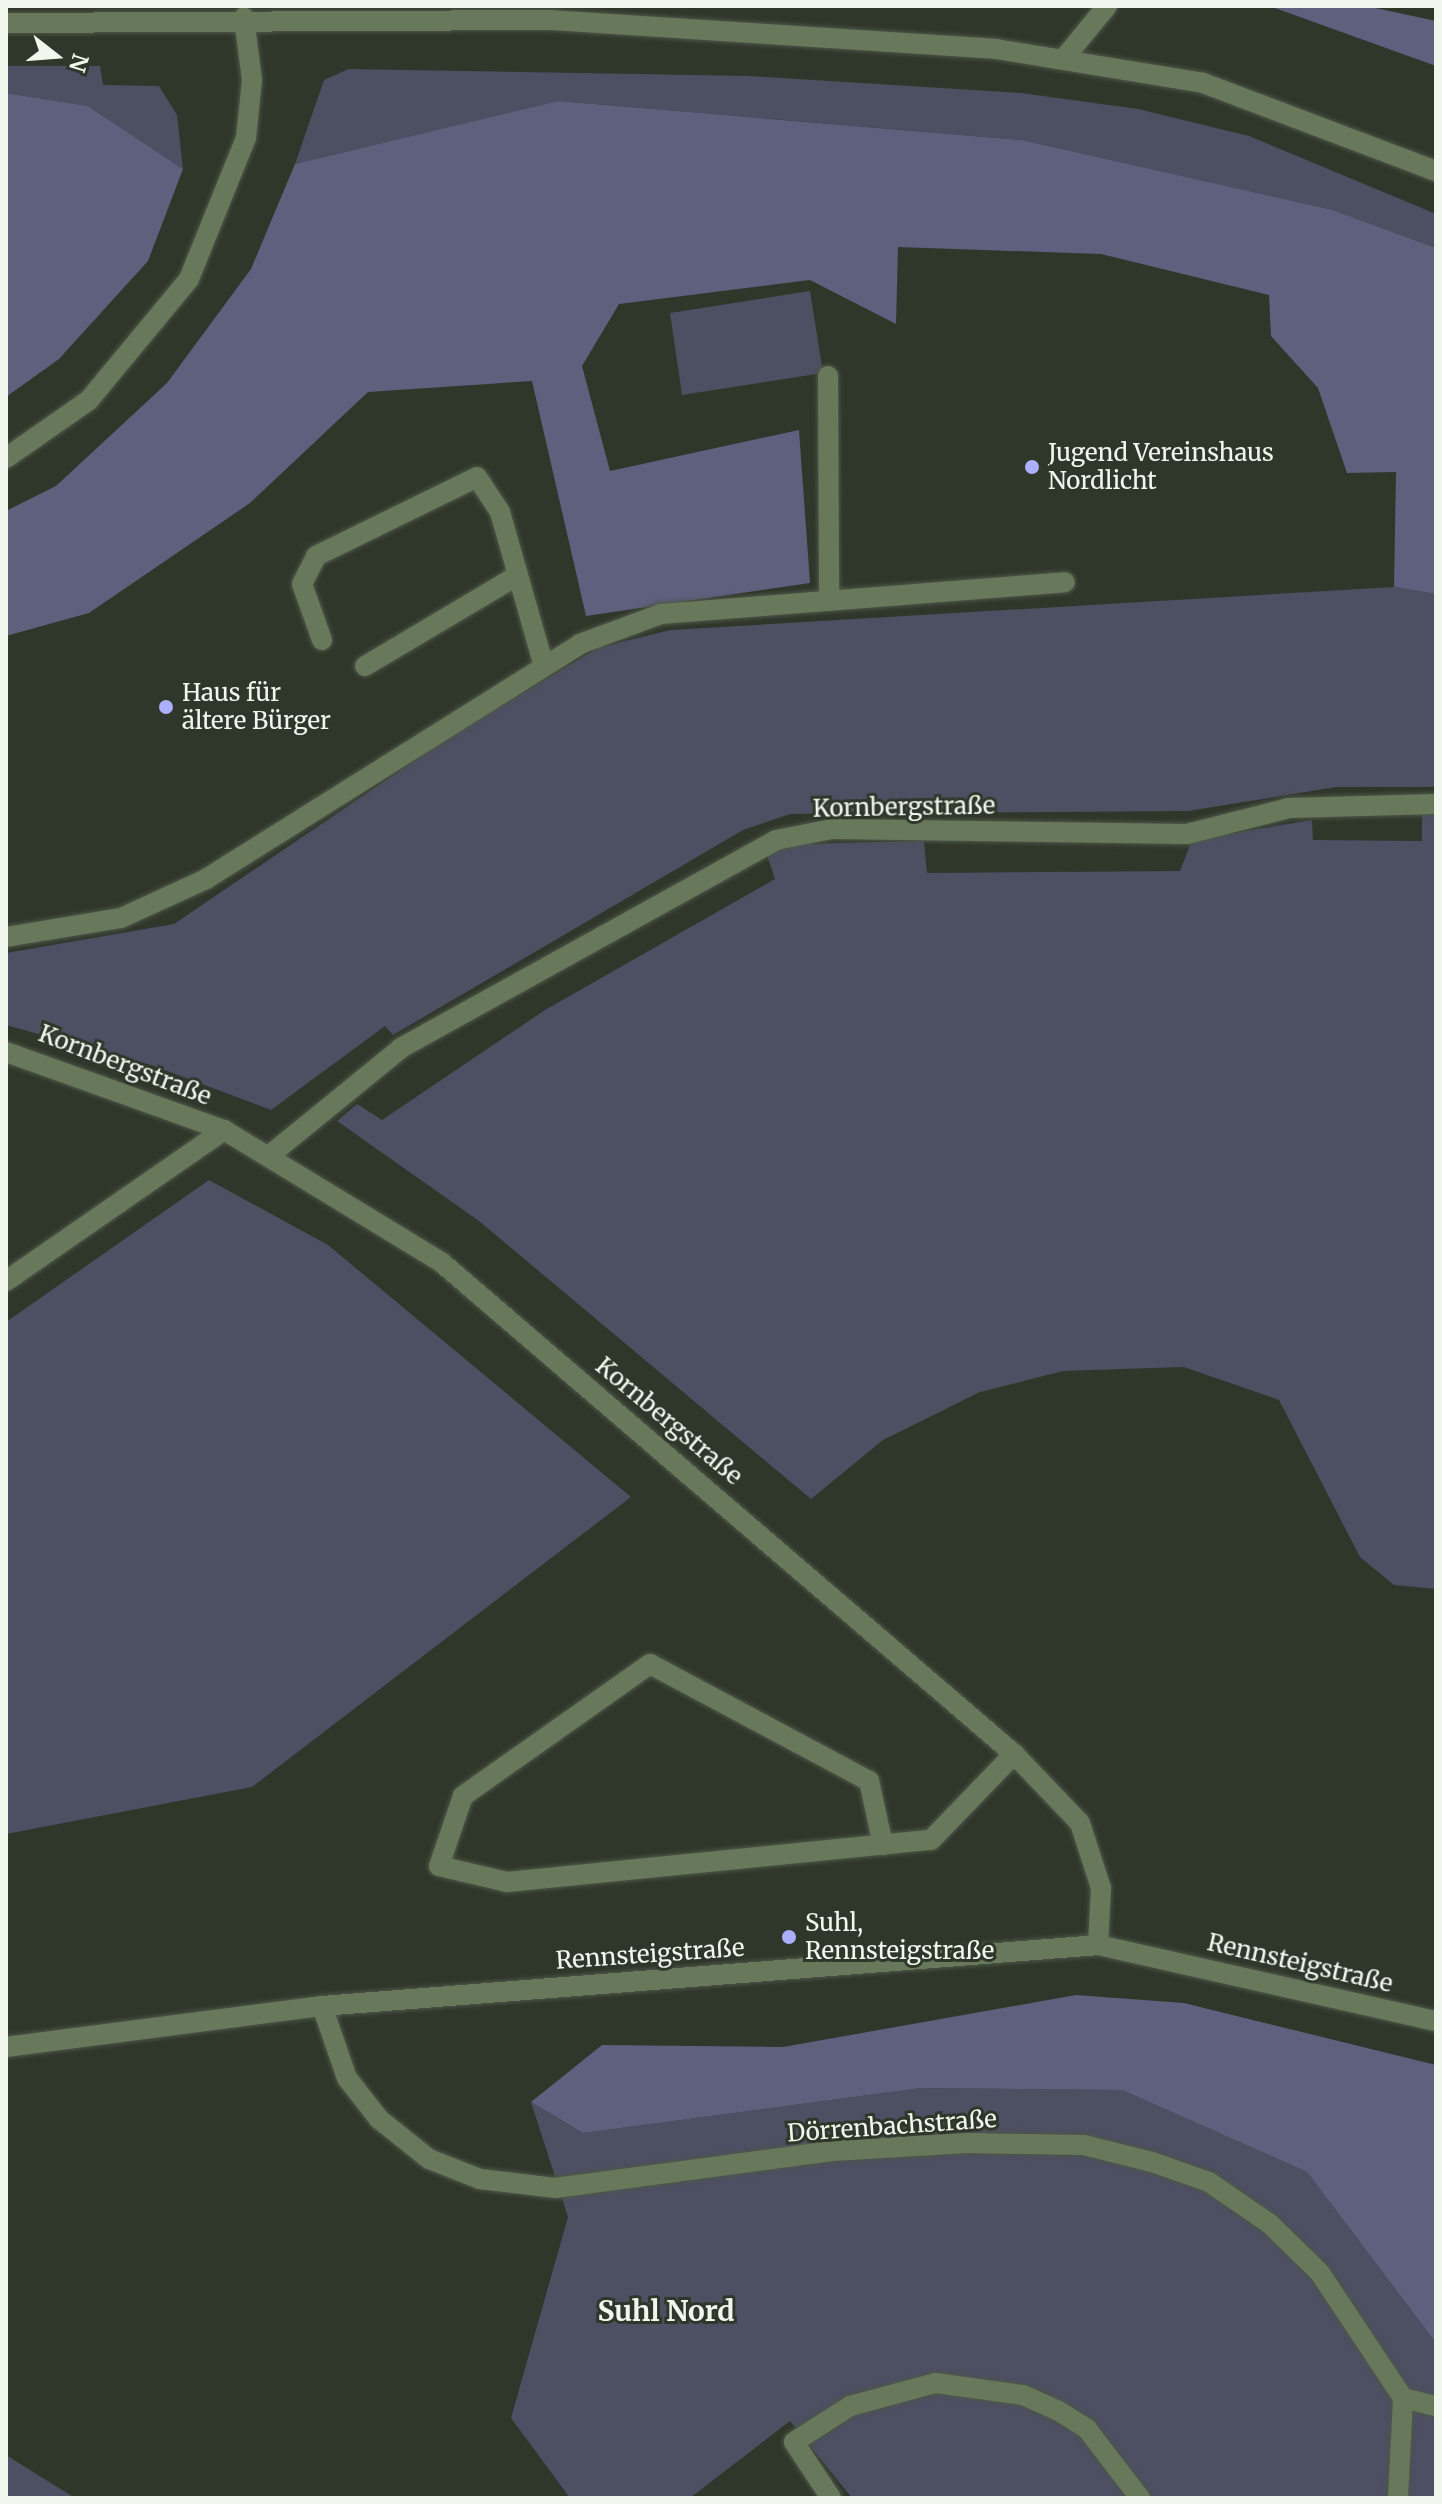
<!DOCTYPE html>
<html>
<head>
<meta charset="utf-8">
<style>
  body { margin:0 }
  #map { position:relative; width:1442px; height:2504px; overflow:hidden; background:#2f372a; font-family:Merriweather,serif }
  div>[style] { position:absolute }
  .green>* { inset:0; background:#4d4f63 }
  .forest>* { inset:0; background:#5e607e }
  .roads { filter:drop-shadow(0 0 2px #4e5649) drop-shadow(0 0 2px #4e5649) }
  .minor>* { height:20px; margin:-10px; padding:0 10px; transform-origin:10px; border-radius:10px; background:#68795b }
  .dots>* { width:22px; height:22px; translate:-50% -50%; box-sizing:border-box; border:4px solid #2f372a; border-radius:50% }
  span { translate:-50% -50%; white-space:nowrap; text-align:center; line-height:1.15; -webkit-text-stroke:6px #2f372a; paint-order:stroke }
  .poi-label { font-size:24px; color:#f2f7ee }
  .left { translate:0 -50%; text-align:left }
  .street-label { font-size:24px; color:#f2f7ee }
  .quarter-label { font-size:28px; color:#f2f7ee; font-weight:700 }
  .frame { position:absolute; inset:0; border:8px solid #f2f7ee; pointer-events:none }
  .north { position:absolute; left:16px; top:16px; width:80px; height:80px; -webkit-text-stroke:6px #2f372a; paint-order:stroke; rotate:107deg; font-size:22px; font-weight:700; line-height:32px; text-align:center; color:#f2f7ee }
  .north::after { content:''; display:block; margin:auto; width:28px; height:36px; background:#f2f7ee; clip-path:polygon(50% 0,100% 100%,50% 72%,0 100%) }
</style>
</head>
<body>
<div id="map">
  <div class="green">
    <div style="clip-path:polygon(6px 66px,100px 66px,103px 85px,159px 86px,177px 115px,183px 169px,88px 106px,6px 93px)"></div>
    <div style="clip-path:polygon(349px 69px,749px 76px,1021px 93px,1138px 109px,1249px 136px,1436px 214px,1436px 248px,1333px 210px,1022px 140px,559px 101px,295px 164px,324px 80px)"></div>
    <div style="clip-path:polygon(810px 291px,823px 373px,682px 395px,670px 313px)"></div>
    <div style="clip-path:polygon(1394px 587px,1436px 594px,1436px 787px,1336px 787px,1188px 811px,790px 814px,743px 830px,393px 1035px,385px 1026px,271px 1110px,154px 1066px,6px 1025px,6px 953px,174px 924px,457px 732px,598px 648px,670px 630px)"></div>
    <div style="clip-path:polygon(1422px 814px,1436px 815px,1436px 1589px,1394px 1585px,1360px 1557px,1279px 1400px,1184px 1367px,1063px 1371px,980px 1392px,883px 1440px,811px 1499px,479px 1221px,337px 1121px,357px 1104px,382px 1120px,545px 1010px,775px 879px,766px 852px,802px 844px,924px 841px,927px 873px,1180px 871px,1192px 840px,1312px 820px,1313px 840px,1422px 841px)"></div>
    <div style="clip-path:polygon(209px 1180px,328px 1245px,631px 1497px,252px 1787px,6px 1834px,6px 1322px)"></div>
    <div style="clip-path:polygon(921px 2088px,1122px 2090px,1307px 2172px,1436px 2343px,1436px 2498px,852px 2498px,790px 2421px,690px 2498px,570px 2498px,511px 2418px,568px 2217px,531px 2102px,583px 2133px)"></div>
    <div style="clip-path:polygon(6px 2455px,75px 2498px,6px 2498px)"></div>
  </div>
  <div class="forest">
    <div style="clip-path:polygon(1269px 6px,1366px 6px,1436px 21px,1436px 66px)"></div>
    <div style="clip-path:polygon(6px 93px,88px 106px,183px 169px,148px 261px,59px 359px,6px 397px)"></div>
    <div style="clip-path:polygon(558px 101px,1022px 140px,1333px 210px,1436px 248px,1436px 594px,1394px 587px,1396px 472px,1347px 473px,1318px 388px,1271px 336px,1269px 295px,1101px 254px,898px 247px,896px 324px,810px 280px,619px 304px,582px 366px,610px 471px,799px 430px,810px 583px,586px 616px,532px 381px,368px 392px,250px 503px,89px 613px,6px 636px,6px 511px,56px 486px,167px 383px,251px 269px,295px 164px)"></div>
    <div style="clip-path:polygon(1076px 1995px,1184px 2003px,1436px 2065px,1436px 2343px,1307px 2172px,1122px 2090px,921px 2088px,583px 2133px,531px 2102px,602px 2045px,783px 2047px)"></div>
  </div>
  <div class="roads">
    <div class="minor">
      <div style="left:6px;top:23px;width:545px;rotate:-0.32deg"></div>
      <div style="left:551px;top:20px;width:446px;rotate:3.7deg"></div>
      <div style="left:996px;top:49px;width:210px;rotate:9.3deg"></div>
      <div style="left:1203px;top:83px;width:249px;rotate:20.7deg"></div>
      <div style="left:1065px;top:57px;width:66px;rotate:-50.5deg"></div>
      <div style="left:828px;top:376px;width:225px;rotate:89.7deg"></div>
      <div style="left:6px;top:458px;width:101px;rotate:-34.9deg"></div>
      <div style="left:89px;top:400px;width:157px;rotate:-50.4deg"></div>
      <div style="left:189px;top:279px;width:152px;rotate:-68deg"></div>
      <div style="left:246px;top:138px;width:58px;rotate:-84.1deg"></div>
      <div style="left:252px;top:80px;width:63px;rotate:-97.4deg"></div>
      <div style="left:322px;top:640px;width:59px;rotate:-109.7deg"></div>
      <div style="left:302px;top:584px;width:31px;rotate:-63deg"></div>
      <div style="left:316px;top:556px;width:179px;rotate:-26.1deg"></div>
      <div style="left:477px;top:477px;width:42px;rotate:56.7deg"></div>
      <div style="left:500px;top:512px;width:160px;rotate:74.1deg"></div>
      <div style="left:365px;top:666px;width:178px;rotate:-30.7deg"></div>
      <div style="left:6px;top:937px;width:117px;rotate:-9.4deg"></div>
      <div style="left:121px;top:918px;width:94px;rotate:-24.6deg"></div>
      <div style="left:206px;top:879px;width:442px;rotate:-32.1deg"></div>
      <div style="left:580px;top:644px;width:86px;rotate:-20.3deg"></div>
      <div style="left:661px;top:614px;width:405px;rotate:-4.5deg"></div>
      <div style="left:6px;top:1052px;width:232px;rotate:19.7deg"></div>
      <div style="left:224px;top:1130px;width:254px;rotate:31.3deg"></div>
      <div style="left:441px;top:1262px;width:755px;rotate:40.65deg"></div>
      <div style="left:1014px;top:1754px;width:95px;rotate:46.3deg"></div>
      <div style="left:1080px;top:1823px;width:68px;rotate:72.1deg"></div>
      <div style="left:1101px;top:1888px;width:57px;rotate:93deg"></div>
      <div style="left:270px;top:1155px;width:169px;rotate:-39.2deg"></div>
      <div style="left:401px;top:1048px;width:429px;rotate:-29deg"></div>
      <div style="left:776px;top:840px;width:57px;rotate:-11.1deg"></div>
      <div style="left:832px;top:829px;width:355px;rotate:0.8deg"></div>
      <div style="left:1187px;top:834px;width:105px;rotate:-14.3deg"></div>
      <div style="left:1289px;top:808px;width:147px;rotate:-1.6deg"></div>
      <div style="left:6px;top:1281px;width:265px;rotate:-34.7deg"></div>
      <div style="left:883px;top:1845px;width:66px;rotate:-102.3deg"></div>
      <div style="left:869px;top:1781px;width:248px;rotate:-151.9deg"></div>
      <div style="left:650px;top:1664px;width:229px;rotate:144.8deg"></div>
      <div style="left:463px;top:1796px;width:74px;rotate:108.9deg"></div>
      <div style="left:439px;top:1866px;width:70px;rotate:13.2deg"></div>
      <div style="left:507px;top:1882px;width:426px;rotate:-5.7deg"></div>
      <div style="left:931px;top:1840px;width:120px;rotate:-46deg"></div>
      <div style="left:322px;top:2006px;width:76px;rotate:70.9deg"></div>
      <div style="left:347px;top:2078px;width:52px;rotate:52deg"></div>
      <div style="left:379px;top:2119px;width:64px;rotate:38.7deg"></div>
      <div style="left:429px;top:2159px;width:55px;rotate:21.4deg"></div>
      <div style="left:480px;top:2179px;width:76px;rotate:6.8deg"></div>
      <div style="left:555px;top:2188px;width:280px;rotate:-7.6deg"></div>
      <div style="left:833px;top:2151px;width:135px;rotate:-3.4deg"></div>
      <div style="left:968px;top:2143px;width:116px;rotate:1deg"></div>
      <div style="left:1084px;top:2145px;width:70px;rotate:14deg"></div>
      <div style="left:1152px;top:2162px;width:60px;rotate:19.3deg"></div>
      <div style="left:1209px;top:2182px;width:74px;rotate:34.5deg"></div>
      <div style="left:1270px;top:2224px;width:70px;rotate:44.4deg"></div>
      <div style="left:1320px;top:2273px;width:150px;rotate:56.4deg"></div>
      <div style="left:6px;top:2047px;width:319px;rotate:-7.4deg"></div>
      <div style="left:322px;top:2006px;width:778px;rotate:-4.49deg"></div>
      <div style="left:1098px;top:1945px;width:346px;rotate:12.7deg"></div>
      <div style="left:831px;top:2498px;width:67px;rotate:-123.5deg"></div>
      <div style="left:794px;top:2442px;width:67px;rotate:-32.7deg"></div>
      <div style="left:850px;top:2406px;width:89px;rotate:-15deg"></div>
      <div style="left:936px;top:2383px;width:88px;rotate:7.9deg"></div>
      <div style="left:1023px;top:2395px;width:37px;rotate:24deg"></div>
      <div style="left:1057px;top:2410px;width:36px;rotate:32deg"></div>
      <div style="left:1087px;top:2429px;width:87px;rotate:52.5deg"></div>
      <div style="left:1398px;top:2498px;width:100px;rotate:-87.1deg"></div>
      <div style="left:1403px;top:2398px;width:34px;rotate:14deg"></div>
    </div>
  </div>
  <div class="dots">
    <div style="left:1032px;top:467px;background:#acaffb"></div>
    <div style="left:166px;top:707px;background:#acaffb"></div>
    <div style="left:789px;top:1937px;background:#acaffb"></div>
  </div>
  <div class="poi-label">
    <span class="left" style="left:1048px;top:467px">Jugend Vereinshaus<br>Nordlicht</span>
    <span class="left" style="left:182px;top:707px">Haus für<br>ältere Bürger</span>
    <span class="left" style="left:805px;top:1937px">Suhl,<br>Rennsteigstraße</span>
  </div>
  <div class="street-label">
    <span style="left:904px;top:807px;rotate:-1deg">Kornbergstraße</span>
    <span style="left:125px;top:1065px;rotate:21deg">Kornbergstraße</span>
    <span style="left:669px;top:1421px;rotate:40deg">Kornbergstraße</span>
    <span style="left:650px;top:1954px;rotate:-4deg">Rennsteigstraße</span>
    <span style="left:1300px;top:1963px;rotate:13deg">Rennsteigstraße</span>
    <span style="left:892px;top:2126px;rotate:-4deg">Dörrenbachstraße</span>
  </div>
  <div class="quarter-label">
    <span style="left:666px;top:2311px">Suhl Nord</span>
  </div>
  <div class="frame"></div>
  <div class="north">N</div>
</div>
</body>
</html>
